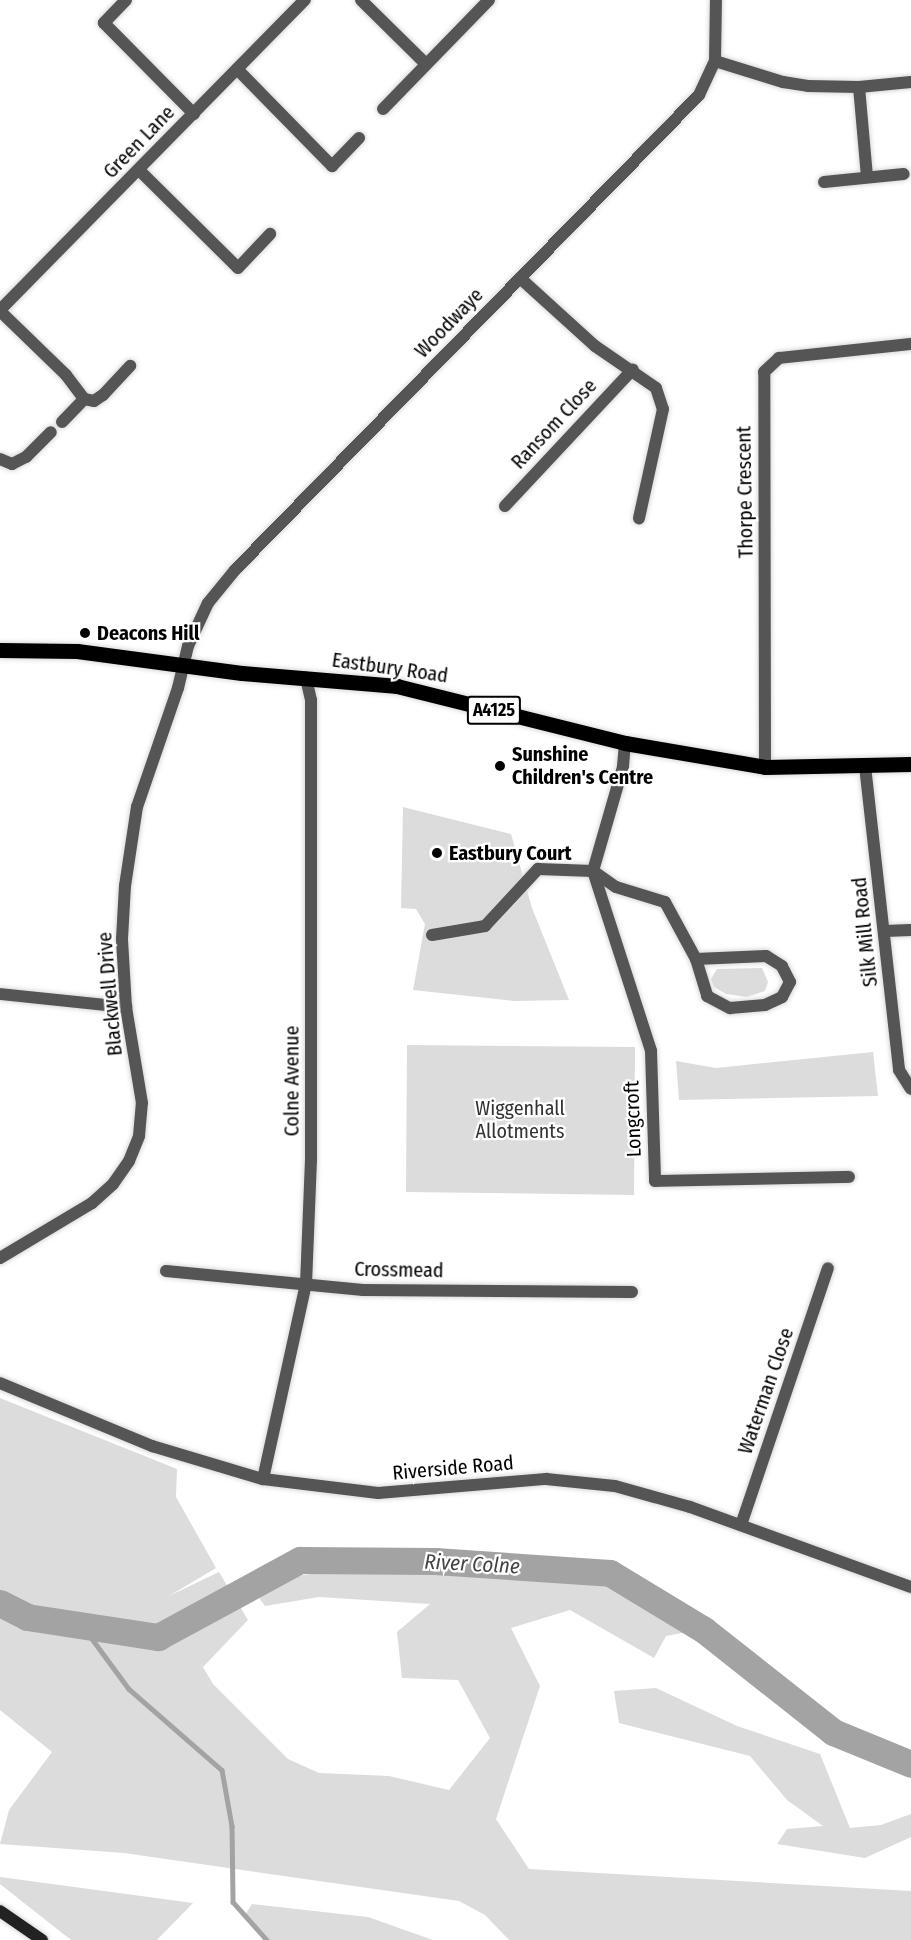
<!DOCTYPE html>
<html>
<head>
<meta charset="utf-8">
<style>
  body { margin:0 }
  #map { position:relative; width:911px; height:1940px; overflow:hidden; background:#fff; font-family:"Fira Sans Condensed",sans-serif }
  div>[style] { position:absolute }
  .green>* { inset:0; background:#dcdcdc }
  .stream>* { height:4.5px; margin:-2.25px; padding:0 2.25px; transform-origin:2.25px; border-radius:2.25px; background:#a3a3a3 }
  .river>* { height:27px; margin:-13.5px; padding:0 13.5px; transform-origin:13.5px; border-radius:13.5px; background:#a3a3a3 }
  .roads { filter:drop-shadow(0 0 2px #dbdbdb) drop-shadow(0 0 2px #dbdbdb) }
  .street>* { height:12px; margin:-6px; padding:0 6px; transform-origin:6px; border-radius:6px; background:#555 }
  .secondary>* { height:12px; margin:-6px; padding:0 6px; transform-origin:6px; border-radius:6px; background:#222 }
  .primary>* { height:15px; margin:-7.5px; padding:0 7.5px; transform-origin:7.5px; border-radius:7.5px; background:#000 }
  .dots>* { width:16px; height:16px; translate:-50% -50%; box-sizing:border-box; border:3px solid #fff; border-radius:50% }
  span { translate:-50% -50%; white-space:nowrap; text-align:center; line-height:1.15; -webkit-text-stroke:4.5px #fff; paint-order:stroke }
  .shield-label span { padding:2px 4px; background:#fff; border:2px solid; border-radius:4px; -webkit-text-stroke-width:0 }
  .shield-label { font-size:18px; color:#000; font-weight:700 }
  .street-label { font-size:20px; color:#000 }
  .poi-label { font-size:20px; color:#000; font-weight:700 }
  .left { translate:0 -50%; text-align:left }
  .park-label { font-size:20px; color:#333 }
  .water-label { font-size:21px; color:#444; font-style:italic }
</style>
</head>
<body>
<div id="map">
  <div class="green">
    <div style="clip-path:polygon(403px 807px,511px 834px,532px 908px,569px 1000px,514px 1001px,413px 990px,425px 924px,416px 909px,401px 908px)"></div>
    <div style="clip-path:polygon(762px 968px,768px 982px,765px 991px,747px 997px,726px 994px,714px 987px,711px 979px,717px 969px)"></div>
    <div style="clip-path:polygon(407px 1045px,635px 1047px,634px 1195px,406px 1192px)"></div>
    <div style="clip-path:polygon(873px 1052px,878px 1096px,679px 1100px,676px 1061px,716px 1068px)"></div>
    <div style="clip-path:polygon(0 1398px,177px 1469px,176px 1497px,216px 1568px,169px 1596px,219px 1572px,248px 1620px,203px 1667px,213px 1684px,288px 1759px,319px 1773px,389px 1776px,449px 1790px,490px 1738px,458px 1680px,402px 1678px,397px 1632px,430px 1604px,319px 1597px,265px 1606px,254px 1591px,283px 1578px,343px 1569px,511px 1576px,600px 1584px,625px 1591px,669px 1613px,692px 1631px,666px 1636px,654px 1658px,570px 1610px,511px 1628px,540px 1686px,496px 1819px,529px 1869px,911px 1891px,911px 1940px,509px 1940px,485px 1915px,459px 1901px,124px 1853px,0 1844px,9px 1810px,52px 1752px,0 1710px)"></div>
    <div style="clip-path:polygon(656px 1688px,737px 1726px,820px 1754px,850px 1828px,881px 1825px,911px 1814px,911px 1837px,865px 1858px,777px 1844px,787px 1829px,823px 1826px,787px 1800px,750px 1756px,619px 1723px,614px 1691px)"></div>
    <div style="clip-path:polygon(0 1877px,193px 1903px,157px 1940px,71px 1940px,0 1884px)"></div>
    <div style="clip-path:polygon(252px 1904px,368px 1917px,433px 1940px,267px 1940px,245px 1915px)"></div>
  </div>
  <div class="stream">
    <div style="left:82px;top:1625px;width:79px;rotate:53.7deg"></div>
    <div style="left:129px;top:1689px;width:123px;rotate:41.1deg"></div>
    <div style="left:222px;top:1770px;width:57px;rotate:79.9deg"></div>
    <div style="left:232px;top:1826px;width:76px;rotate:89.2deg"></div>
    <div style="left:233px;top:1902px;width:51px;rotate:48.2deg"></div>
  </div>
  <div class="river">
    <div style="left:0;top:1603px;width:30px;rotate:27deg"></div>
    <div style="left:27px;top:1617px;width:133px;rotate:8.7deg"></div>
    <div style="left:158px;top:1637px;width:162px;rotate:-28.5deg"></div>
    <div style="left:300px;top:1560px;width:135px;rotate:0.4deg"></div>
    <div style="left:435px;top:1561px;width:175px;rotate:3.9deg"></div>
    <div style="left:610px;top:1573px;width:110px;rotate:31.2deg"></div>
    <div style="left:704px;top:1630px;width:164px;rotate:38.3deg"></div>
    <div style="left:833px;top:1732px;width:84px;rotate:22.3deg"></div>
  </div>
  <div class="roads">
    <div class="street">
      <div style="left:126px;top:0;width:32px;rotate:134deg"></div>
      <div style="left:104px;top:23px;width:128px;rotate:45.3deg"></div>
      <div style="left:361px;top:0;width:91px;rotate:44.6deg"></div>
      <div style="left:715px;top:61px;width:71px;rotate:17.2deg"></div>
      <div style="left:783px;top:82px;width:25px;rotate:9deg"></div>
      <div style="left:808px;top:86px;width:51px;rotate:1.1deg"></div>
      <div style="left:859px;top:87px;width:52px;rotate:-5.5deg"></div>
      <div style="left:237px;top:69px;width:136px;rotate:45.6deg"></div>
      <div style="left:332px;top:166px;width:39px;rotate:-46deg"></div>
      <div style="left:859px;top:87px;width:90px;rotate:84.9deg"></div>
      <div style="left:383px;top:109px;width:152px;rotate:-45.8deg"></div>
      <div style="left:139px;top:170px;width:139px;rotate:44.7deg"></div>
      <div style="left:238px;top:268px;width:47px;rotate:-46.7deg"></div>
      <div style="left:824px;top:182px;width:80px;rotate:-5.7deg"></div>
      <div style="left:520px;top:278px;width:101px;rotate:42.2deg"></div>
      <div style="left:595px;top:346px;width:74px;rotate:34.5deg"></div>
      <div style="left:656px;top:388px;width:22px;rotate:72deg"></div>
      <div style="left:663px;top:409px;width:112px;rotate:102.4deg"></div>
      <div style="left:0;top:310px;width:435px;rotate:-45.5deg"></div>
      <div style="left:0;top:311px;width:92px;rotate:44.1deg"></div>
      <div style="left:66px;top:375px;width:30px;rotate:53deg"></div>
      <div style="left:62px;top:422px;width:32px;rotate:-46deg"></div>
      <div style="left:84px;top:399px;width:10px;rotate:11deg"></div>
      <div style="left:94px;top:401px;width:11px;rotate:-34deg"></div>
      <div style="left:103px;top:395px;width:40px;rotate:-47deg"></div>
      <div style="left:0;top:459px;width:13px;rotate:23deg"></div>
      <div style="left:12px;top:464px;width:16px;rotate:-27deg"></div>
      <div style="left:26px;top:457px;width:35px;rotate:-45deg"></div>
      <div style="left:505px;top:506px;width:187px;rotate:-46.9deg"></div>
      <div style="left:625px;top:743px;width:24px;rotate:95deg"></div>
      <div style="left:623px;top:767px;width:108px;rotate:106.1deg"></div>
      <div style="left:593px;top:871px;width:189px;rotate:72.1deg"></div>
      <div style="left:651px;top:1051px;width:130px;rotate:88.2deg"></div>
      <div style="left:655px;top:1181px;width:194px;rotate:-1.2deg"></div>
      <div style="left:865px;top:766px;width:306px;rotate:83.6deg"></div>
      <div style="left:899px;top:1070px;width:22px;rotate:58deg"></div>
      <div style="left:765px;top:767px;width:395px;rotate:-90.1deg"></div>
      <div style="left:764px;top:372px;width:21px;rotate:-43deg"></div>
      <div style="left:779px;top:358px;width:133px;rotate:-6.1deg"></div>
      <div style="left:885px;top:931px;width:26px;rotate:-2deg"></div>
      <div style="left:432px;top:935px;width:54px;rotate:-9.6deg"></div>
      <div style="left:485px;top:926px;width:78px;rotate:-47.1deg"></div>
      <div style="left:538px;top:869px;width:55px;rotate:2.1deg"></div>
      <div style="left:593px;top:871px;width:28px;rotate:35deg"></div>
      <div style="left:616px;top:887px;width:51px;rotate:17deg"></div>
      <div style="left:665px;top:902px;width:65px;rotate:61.5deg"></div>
      <div style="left:696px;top:959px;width:39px;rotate:73deg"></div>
      <div style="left:707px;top:996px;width:26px;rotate:28deg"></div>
      <div style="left:730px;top:1008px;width:35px;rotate:-5deg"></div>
      <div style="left:765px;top:1005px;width:19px;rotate:-25deg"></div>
      <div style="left:782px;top:997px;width:17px;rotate:-62deg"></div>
      <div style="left:790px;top:982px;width:18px;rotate:-117deg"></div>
      <div style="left:782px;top:966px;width:19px;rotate:-148deg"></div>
      <div style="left:766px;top:956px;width:70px;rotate:177.5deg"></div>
      <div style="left:0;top:994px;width:127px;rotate:5.9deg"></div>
      <div style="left:0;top:1258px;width:107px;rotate:-30.9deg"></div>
      <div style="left:92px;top:1203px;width:28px;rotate:-42deg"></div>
      <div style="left:113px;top:1184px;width:28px;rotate:-55deg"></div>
      <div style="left:129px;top:1161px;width:27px;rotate:-68deg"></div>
      <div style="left:139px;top:1136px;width:33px;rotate:-85deg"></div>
      <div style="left:142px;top:1103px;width:97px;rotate:-99.5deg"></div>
      <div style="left:126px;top:1007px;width:68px;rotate:-93.4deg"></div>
      <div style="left:122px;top:939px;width:53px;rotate:-86.8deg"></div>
      <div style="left:125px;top:886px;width:80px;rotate:-81.4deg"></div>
      <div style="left:137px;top:807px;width:126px;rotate:-71deg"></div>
      <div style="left:178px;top:688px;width:43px;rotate:-76.6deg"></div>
      <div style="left:188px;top:646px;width:47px;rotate:-65.1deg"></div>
      <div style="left:208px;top:603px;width:43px;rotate:-50.7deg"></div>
      <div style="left:235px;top:570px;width:664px;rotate:-45.67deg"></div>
      <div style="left:699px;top:95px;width:38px;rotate:-65deg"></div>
      <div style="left:715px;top:61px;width:61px;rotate:-89.1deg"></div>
      <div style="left:166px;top:1271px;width:198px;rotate:5.5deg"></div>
      <div style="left:363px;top:1290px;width:269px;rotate:0.4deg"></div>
      <div style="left:0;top:1383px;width:165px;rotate:22.5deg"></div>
      <div style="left:152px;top:1446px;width:116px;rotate:16.6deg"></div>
      <div style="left:263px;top:1479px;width:116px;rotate:6.9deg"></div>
      <div style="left:378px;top:1493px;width:169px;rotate:-4.8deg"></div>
      <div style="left:546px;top:1479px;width:69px;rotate:5.8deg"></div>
      <div style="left:615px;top:1486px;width:78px;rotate:15.6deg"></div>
      <div style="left:690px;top:1507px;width:235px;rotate:19.9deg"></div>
      <div style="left:263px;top:1479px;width:200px;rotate:-77.6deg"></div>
      <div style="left:306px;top:1284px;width:125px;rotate:-87.7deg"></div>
      <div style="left:311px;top:1159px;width:459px;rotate:-90deg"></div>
      <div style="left:311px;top:700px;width:23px;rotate:-103deg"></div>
      <div style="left:741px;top:1525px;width:271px;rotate:-71.3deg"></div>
    </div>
    <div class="secondary">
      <div style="left:0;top:1911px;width:51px;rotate:34.6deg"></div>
    </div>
    <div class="primary">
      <div style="left:0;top:650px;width:77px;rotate:0.7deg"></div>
      <div style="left:77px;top:651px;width:166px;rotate:7.6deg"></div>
      <div style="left:242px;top:673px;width:156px;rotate:4.8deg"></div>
      <div style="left:397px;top:686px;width:235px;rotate:14deg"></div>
      <div style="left:625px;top:743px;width:142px;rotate:9.7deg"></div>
      <div style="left:765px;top:767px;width:146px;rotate:-1.2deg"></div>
    </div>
  </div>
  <div class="dots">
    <div style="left:85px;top:633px;background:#000"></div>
    <div style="left:500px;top:766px;background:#000"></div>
    <div style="left:437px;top:853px;background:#000"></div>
  </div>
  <div class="shield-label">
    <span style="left:494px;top:710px">A4125</span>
  </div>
  <div class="street-label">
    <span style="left:139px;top:142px;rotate:-46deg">Green Lane</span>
    <span style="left:449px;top:323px;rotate:-46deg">Woodwaye</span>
    <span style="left:554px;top:424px;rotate:-47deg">Ransom Close</span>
    <span style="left:745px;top:492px;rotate:-91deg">Thorpe Crescent</span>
    <span style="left:390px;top:668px;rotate:8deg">Eastbury Road</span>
    <span style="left:865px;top:932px;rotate:-96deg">Silk Mill Road</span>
    <span style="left:110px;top:994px;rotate:-95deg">Blackwell Drive</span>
    <span style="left:292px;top:1081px;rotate:-90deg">Colne Avenue</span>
    <span style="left:633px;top:1119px;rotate:-92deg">Longcroft</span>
    <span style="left:399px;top:1270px;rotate:1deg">Crossmead</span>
    <span style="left:766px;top:1391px;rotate:-71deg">Waterman Close</span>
    <span style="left:453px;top:1468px;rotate:-5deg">Riverside Road</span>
  </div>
  <div class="poi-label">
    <span class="left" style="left:97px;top:633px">Deacons Hill</span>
    <span class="left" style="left:512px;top:766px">Sunshine<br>Children's Centre</span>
    <span class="left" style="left:449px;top:853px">Eastbury Court</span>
  </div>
  <div class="park-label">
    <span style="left:520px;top:1120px">Wiggenhall<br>Allotments</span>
  </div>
  <div class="water-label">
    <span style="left:472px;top:1564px;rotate:3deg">River Colne</span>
  </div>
</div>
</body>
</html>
